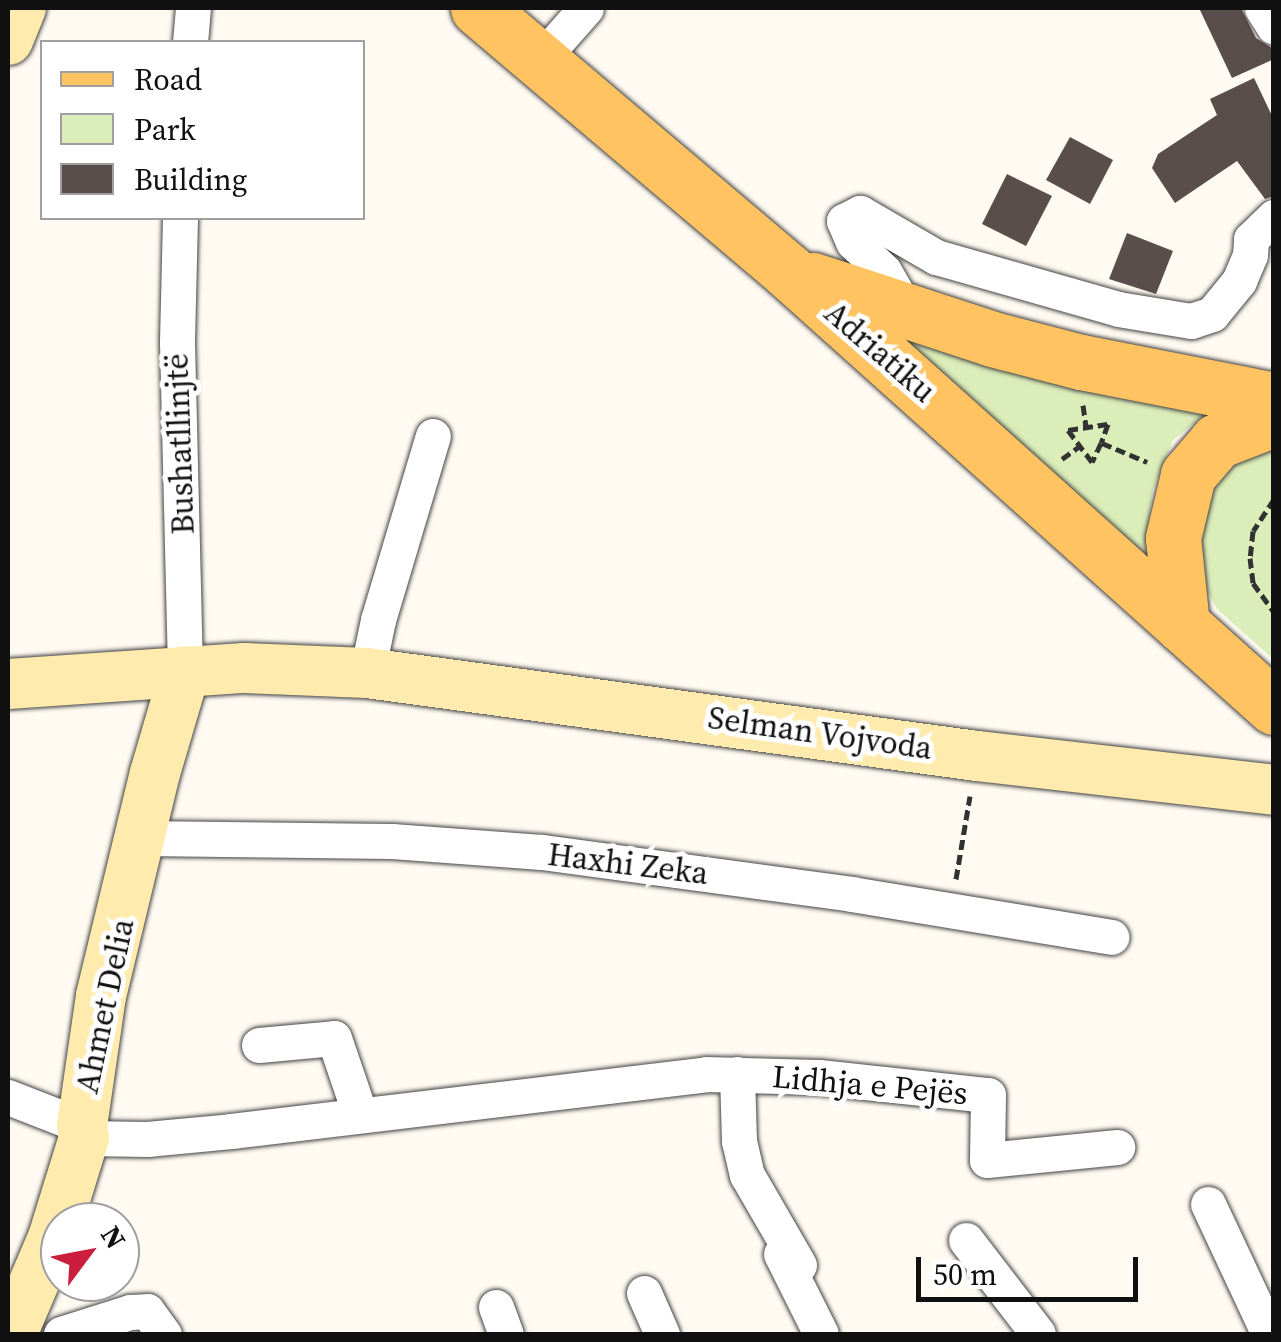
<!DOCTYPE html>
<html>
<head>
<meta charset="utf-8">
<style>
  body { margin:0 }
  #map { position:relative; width:1281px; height:1342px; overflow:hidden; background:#fffbf2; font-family:"Source Serif 4",serif }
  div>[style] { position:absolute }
  .green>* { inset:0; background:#dbedb8 }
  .building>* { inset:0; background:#594e4b }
  .path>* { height:5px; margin-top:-2.5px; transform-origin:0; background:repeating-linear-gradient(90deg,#323232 0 10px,transparent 0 15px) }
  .roads { filter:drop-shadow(0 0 2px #434343) drop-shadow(0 0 2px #434343) }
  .street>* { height:35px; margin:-17.5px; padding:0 17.5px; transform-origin:17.5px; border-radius:17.5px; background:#fff }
  .secondary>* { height:50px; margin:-25px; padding:0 25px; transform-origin:25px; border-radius:25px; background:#ffebad }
  .primary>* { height:55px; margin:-27.5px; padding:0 27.5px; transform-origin:27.5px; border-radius:27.5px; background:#ffc362 }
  span { translate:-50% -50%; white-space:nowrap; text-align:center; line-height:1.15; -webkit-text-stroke:10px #fff; paint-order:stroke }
  .street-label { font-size:32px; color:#101010 }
  .frame { position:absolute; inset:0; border:10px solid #101010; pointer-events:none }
  .legend { position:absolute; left:40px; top:40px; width:325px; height:180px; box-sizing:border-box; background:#fff; border:2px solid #9f9f9f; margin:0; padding:12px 18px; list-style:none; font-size:30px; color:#101010 }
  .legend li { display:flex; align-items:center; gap:20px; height:50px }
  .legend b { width:50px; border:2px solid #9f9f9f }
  .north { position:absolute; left:40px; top:1202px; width:100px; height:100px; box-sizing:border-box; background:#fff; border:2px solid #9f9f9f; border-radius:50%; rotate:58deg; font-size:28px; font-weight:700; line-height:40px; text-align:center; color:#101010 }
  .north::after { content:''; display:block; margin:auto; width:35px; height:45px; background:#cb1d3d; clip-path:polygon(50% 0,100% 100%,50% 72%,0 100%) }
  .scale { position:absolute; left:916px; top:1257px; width:222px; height:45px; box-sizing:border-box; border:5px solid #101010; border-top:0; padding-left:12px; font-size:30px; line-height:35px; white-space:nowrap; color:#101010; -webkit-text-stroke:8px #fff; paint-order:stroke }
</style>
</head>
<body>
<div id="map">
  <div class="green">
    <div style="clip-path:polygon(848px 297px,1216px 406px,1173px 440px,1153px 489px,1143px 565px)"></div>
    <div style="clip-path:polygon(1273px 441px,1273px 659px,1217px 609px,1192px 564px,1200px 510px,1229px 459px)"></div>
  </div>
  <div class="building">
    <div style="clip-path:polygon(1199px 8px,1241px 8px,1256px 38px,1272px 48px,1274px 59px,1232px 78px)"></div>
    <div style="clip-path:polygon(1254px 78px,1274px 120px,1274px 196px,1265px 199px,1237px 161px,1175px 203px,1152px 168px,1158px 154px,1217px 115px,1210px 99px)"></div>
    <div style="clip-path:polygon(1070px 137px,1113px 160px,1090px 204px,1046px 180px)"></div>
    <div style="clip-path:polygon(1007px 174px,1052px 196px,1026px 246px,982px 224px)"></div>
    <div style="clip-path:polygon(1127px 233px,1173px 251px,1156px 294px,1109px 279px)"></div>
  </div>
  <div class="path">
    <div style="left:1083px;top:405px;width:22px;rotate:82deg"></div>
    <div style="left:1108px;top:424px;width:20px;rotate:110deg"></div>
    <div style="left:1101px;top:443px;width:21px;rotate:115deg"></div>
    <div style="left:1092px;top:462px;width:40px;rotate:-127deg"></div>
    <div style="left:1068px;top:430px;width:40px;rotate:-8.5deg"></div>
    <div style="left:1102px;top:443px;width:49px;rotate:22.9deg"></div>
    <div style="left:1062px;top:459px;width:22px;rotate:-36deg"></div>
    <div style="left:1274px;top:499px;width:38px;rotate:123deg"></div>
    <div style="left:1253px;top:531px;width:27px;rotate:96deg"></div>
    <div style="left:1250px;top:558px;width:25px;rotate:83deg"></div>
    <div style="left:1253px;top:583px;width:36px;rotate:54deg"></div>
    <div style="left:956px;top:879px;width:84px;rotate:-80.4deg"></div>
  </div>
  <div class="roads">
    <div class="street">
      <div style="left:1262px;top:8px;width:22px;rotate:58deg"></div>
      <div style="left:190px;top:42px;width:34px;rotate:-85deg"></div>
      <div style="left:541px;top:59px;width:68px;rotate:-48.6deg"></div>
      <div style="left:180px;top:218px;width:124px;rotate:91.4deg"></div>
      <div style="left:177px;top:342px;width:329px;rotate:88.6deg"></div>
      <div style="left:908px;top:313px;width:48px;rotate:-119.7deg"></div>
      <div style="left:884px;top:271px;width:42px;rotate:-136.9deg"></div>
      <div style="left:853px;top:242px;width:23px;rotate:-113deg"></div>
      <div style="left:844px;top:221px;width:18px;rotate:-27deg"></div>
      <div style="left:860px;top:213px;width:88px;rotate:30.1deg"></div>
      <div style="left:936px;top:257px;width:189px;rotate:15.9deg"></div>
      <div style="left:1118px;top:309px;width:74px;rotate:9.3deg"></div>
      <div style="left:1191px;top:321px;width:22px;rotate:-18deg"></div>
      <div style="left:1212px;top:314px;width:43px;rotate:-50.7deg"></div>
      <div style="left:1239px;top:281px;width:28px;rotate:-67deg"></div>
      <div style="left:1250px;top:255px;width:16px;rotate:-86deg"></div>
      <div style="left:1251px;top:239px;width:32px;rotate:-44deg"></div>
      <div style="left:367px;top:673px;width:54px;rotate:-78.3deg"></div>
      <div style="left:378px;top:620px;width:192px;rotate:-73.4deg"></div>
      <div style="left:140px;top:838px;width:252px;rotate:0.7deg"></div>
      <div style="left:392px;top:841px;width:150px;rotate:4.2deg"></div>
      <div style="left:542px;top:852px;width:313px;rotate:7.7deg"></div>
      <div style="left:852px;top:894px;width:263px;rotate:9.4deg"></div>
      <div style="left:259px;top:1045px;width:75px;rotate:-5.3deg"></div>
      <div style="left:334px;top:1038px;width:81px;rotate:71.3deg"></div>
      <div style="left:737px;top:1074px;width:67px;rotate:88.3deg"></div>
      <div style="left:739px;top:1141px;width:35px;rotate:77deg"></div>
      <div style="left:747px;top:1175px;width:104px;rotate:60deg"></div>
      <div style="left:8px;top:1097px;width:79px;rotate:21.4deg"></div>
      <div style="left:84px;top:1138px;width:63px;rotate:0.9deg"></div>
      <div style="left:147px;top:1139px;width:84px;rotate:-5.4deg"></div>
      <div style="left:231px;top:1131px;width:478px;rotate:-6.8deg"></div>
      <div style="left:706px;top:1074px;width:113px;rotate:1.5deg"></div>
      <div style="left:819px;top:1077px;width:170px;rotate:6.1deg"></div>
      <div style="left:988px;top:1095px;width:65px;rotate:90.9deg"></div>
      <div style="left:987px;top:1160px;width:131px;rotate:-5.7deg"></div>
      <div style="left:1208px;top:1204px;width:144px;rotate:64.9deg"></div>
      <div style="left:966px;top:1240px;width:118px;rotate:52.5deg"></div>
      <div style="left:781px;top:1254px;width:89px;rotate:63.4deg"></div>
      <div style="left:644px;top:1293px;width:45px;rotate:66.3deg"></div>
      <div style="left:496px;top:1307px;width:29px;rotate:70deg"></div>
      <div style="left:61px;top:1334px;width:72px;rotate:-17.7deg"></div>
      <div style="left:130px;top:1312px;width:17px;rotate:-3deg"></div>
      <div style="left:147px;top:1311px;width:29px;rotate:54deg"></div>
    </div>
    <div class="secondary">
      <div style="left:8px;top:40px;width:35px;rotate:-68deg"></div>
      <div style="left:8px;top:684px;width:237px;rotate:-3.9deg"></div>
      <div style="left:244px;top:668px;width:123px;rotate:2.3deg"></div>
      <div style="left:367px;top:673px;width:616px;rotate:7.75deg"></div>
      <div style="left:977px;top:756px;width:299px;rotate:6.5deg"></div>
      <div style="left:12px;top:1334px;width:104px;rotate:-66.9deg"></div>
      <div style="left:53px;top:1238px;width:105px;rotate:-72.8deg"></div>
      <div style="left:84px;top:1138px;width:12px;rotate:-99deg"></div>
      <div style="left:82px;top:1126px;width:131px;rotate:-81.7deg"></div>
      <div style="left:101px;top:996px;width:229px;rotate:-76.4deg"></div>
      <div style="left:155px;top:773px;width:106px;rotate:-73.6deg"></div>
    </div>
    <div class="primary">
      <div style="left:478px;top:8px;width:407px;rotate:40.3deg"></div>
      <div style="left:788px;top:271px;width:653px;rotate:41.9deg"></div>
      <div style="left:813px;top:280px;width:188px;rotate:18.2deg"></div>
      <div style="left:992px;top:339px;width:92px;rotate:14.5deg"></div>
      <div style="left:1081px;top:362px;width:197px;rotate:11.1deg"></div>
      <div style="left:1182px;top:625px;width:87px;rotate:-95.9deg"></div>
      <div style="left:1173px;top:538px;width:65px;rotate:-76.6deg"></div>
      <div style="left:1188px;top:475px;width:45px;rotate:-49.5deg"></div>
      <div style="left:1217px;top:441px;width:61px;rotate:-21.1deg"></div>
    </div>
  </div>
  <div class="street-label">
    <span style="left:880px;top:352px;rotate:41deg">Adriatiku</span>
    <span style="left:180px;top:444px;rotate:-92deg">Bushatllinjtë</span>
    <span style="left:820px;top:733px;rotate:8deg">Selman Vojvoda</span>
    <span style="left:628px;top:864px;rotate:7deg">Haxhi Zeka</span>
    <span style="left:105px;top:1006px;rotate:-78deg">Ahmet Delia</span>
    <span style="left:870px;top:1085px;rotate:5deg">Lidhja e Pejës</span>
  </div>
  <div class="frame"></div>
  <ul class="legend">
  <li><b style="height:12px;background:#ffc362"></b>Road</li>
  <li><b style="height:28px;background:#dbedb8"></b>Park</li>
  <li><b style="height:28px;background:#594e4b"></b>Building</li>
  </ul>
  <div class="north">N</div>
  <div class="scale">50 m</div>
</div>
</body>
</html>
